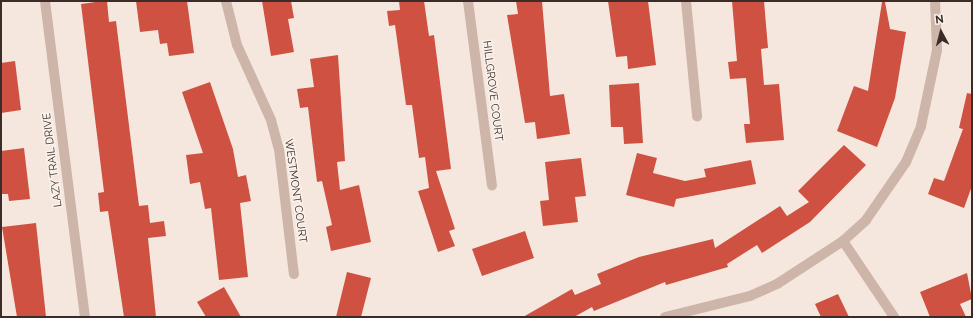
<!DOCTYPE html>
<html>
<head>
<meta charset="utf-8">
<style>
  body { margin:0 }
  #map { position:relative; width:973px; height:318px; overflow:hidden; background:#f5e7de; font-family:Raleway,sans-serif }
  div>[style] { position:absolute }
  .building>* { inset:0; background:#cf5142 }
  .minor>* { height:10px; margin:-5px; padding:0 5px; transform-origin:5px; border-radius:5px; background:#ceb5a9 }
  span { translate:-50% -50%; white-space:nowrap; text-align:center; line-height:1.15; -webkit-text-stroke:3px #fbf2eb; paint-order:stroke }
  .street-label { font-size:11px; color:#3b2c29 }
  .frame { position:absolute; inset:0; border:2px solid #3b2c29; pointer-events:none }
  .north { position:absolute; left:921px; top:12px; width:40px; height:40px; -webkit-text-stroke:3px #fbf2eb; paint-order:stroke; rotate:353deg; font-size:11px; font-weight:700; line-height:16px; text-align:center; color:#3b2c29 }
  .north::after { content:''; display:block; margin:auto; width:14px; height:18px; background:#3b2c29; clip-path:polygon(50% 0,100% 100%,50% 72%,0 100%) }
</style>
</head>
<body>
<div id="map">
  <div class="building">
    <div style="clip-path:polygon(103px 1px,107px 1px,109px 22px,116px 21px,139px 206px,148px 205px,150px 223px,164px 221px,166px 236px,148px 238px,156px 317px,124px 317px,108px 211px,100px 212px,98px 193px,104px 192px,81px 4px)"></div>
    <div style="clip-path:polygon(136px 1px,187px 1px,194px 53px,169px 56px,167px 43px,160px 44px,158px 30px,140px 32px)"></div>
    <div style="clip-path:polygon(262px 1px,291px 1px,294px 18px,288px 19px,294px 52px,271px 56px)"></div>
    <div style="clip-path:polygon(399px 1px,424px 1px,429px 36px,434px 35px,451px 169px,436px 171px,455px 229px,449px 231px,455px 246px,438px 252px,418px 191px,429px 188px,425px 157px,419px 158px,412px 105px,406px 105px,395px 25px,389px 26px,387px 11px,400px 10px)"></div>
    <div style="clip-path:polygon(516px 1px,542px 1px,550px 96px,564px 94px,570px 134px,537px 139px,535px 122px,525px 123px,507px 15px,518px 14px)"></div>
    <div style="clip-path:polygon(608px 1px,648px 1px,656px 65px,628px 69px,627px 56px,616px 57px)"></div>
    <div style="clip-path:polygon(732px 1px,764px 1px,768px 48px,761px 49px,764px 85px,779px 84px,784px 140px,746px 143px,744px 124px,750px 124px,746px 78px,730px 79px,728px 62px,737px 61px)"></div>
    <div style="clip-path:polygon(882px 2px,885px 2px,890px 29px,906px 32px,895px 98px,877px 147px,837px 131px,854px 86px,868px 91px)"></div>
    <div style="clip-path:polygon(338px 55px,345px 161px,337px 162px,340px 190px,359px 185px,371px 242px,331px 251px,326px 227px,332px 225px,322px 181px,317px 182px,308px 107px,300px 108px,297px 89px,314px 87px,310px 59px)"></div>
    <div style="clip-path:polygon(15px 61px,21px 110px,1px 113px,1px 63px)"></div>
    <div style="clip-path:polygon(210px 82px,233px 149px,238px 177px,246px 175px,251px 201px,240px 203px,248px 277px,219px 280px,211px 208px,205px 209px,200px 182px,190px 184px,186px 155px,203px 153px,182px 92px)"></div>
    <div style="clip-path:polygon(639px 83px,643px 143px,624px 144px,623px 127px,611px 127px,609px 85px)"></div>
    <div style="clip-path:polygon(967px 93px,972px 94px,972px 186px,964px 208px,928px 194px,934px 178px,944px 181px,963px 129px,959px 128px)"></div>
    <div style="clip-path:polygon(844px 145px,866px 165px,810px 222px,762px 253px,757px 245px,727px 264px,728px 267px,666px 285px,665px 282px,594px 311px,592px 307px,574px 317px,523px 317px,572px 289px,575px 295px,601px 284px,597px 274px,639px 257px,713px 239px,715px 248px,780px 206px,787px 216px,809px 202px,798px 191px)"></div>
    <div style="clip-path:polygon(24px 148px,30px 199px,9px 201px,8px 194px,1px 194px,1px 151px)"></div>
    <div style="clip-path:polygon(637px 153px,657px 158px,653px 173px,685px 181px,706px 177px,704px 169px,751px 160px,756px 184px,676px 199px,674px 207px,626px 195px)"></div>
    <div style="clip-path:polygon(581px 158px,586px 196px,575px 197px,578px 222px,543px 226px,540px 201px,549px 200px,545px 162px)"></div>
    <div style="clip-path:polygon(36px 223px,46px 317px,17px 317px,2px 227px)"></div>
    <div style="clip-path:polygon(525px 231px,534px 258px,482px 276px,472px 249px)"></div>
    <div style="clip-path:polygon(347px 272px,371px 278px,361px 317px,336px 317px)"></div>
    <div style="clip-path:polygon(967px 273px,972px 299px,960px 304px,966px 317px,930px 317px,920px 292px)"></div>
    <div style="clip-path:polygon(224px 287px,241px 317px,206px 317px,197px 302px)"></div>
    <div style="clip-path:polygon(838px 294px,849px 317px,821px 317px,815px 304px)"></div>
  </div>
  <div class="minor">
    <div style="left:45px;top:1px;width:319px;rotate:82.8deg"></div>
    <div style="left:226px;top:1px;width:45px;rotate:76deg"></div>
    <div style="left:237px;top:45px;width:82px;rotate:65.6deg"></div>
    <div style="left:271px;top:120px;width:30px;rotate:75deg"></div>
    <div style="left:279px;top:149px;width:126px;rotate:83.2deg"></div>
    <div style="left:468px;top:1px;width:186px;rotate:82.6deg"></div>
    <div style="left:686px;top:1px;width:116px;rotate:84.5deg"></div>
    <div style="left:843px;top:241px;width:92px;rotate:56.1deg"></div>
    <div style="left:665px;top:317px;width:88px;rotate:-13.9deg"></div>
    <div style="left:750px;top:296px;width:30px;rotate:-24deg"></div>
    <div style="left:777px;top:284px;width:79px;rotate:-33.1deg"></div>
    <div style="left:843px;top:241px;width:31px;rotate:-42deg"></div>
    <div style="left:866px;top:220px;width:70px;rotate:-55.4deg"></div>
    <div style="left:906px;top:162px;width:39px;rotate:-67deg"></div>
    <div style="left:921px;top:126px;width:78px;rotate:-78.1deg"></div>
    <div style="left:937px;top:50px;width:49px;rotate:-92.3deg"></div>
  </div>
  <div class="street-label">
    <span style="left:492px;top:91px;rotate:83deg">HILLGROVE COURT</span>
    <span style="left:53px;top:160px;rotate:-97deg">LAZY TRAIL DRIVE</span>
    <span style="left:295px;top:191px;rotate:82deg">WESTMONT COURT</span>
  </div>
  <div class="frame"></div>
  <div class="north">N</div>
</div>
</body>
</html>
